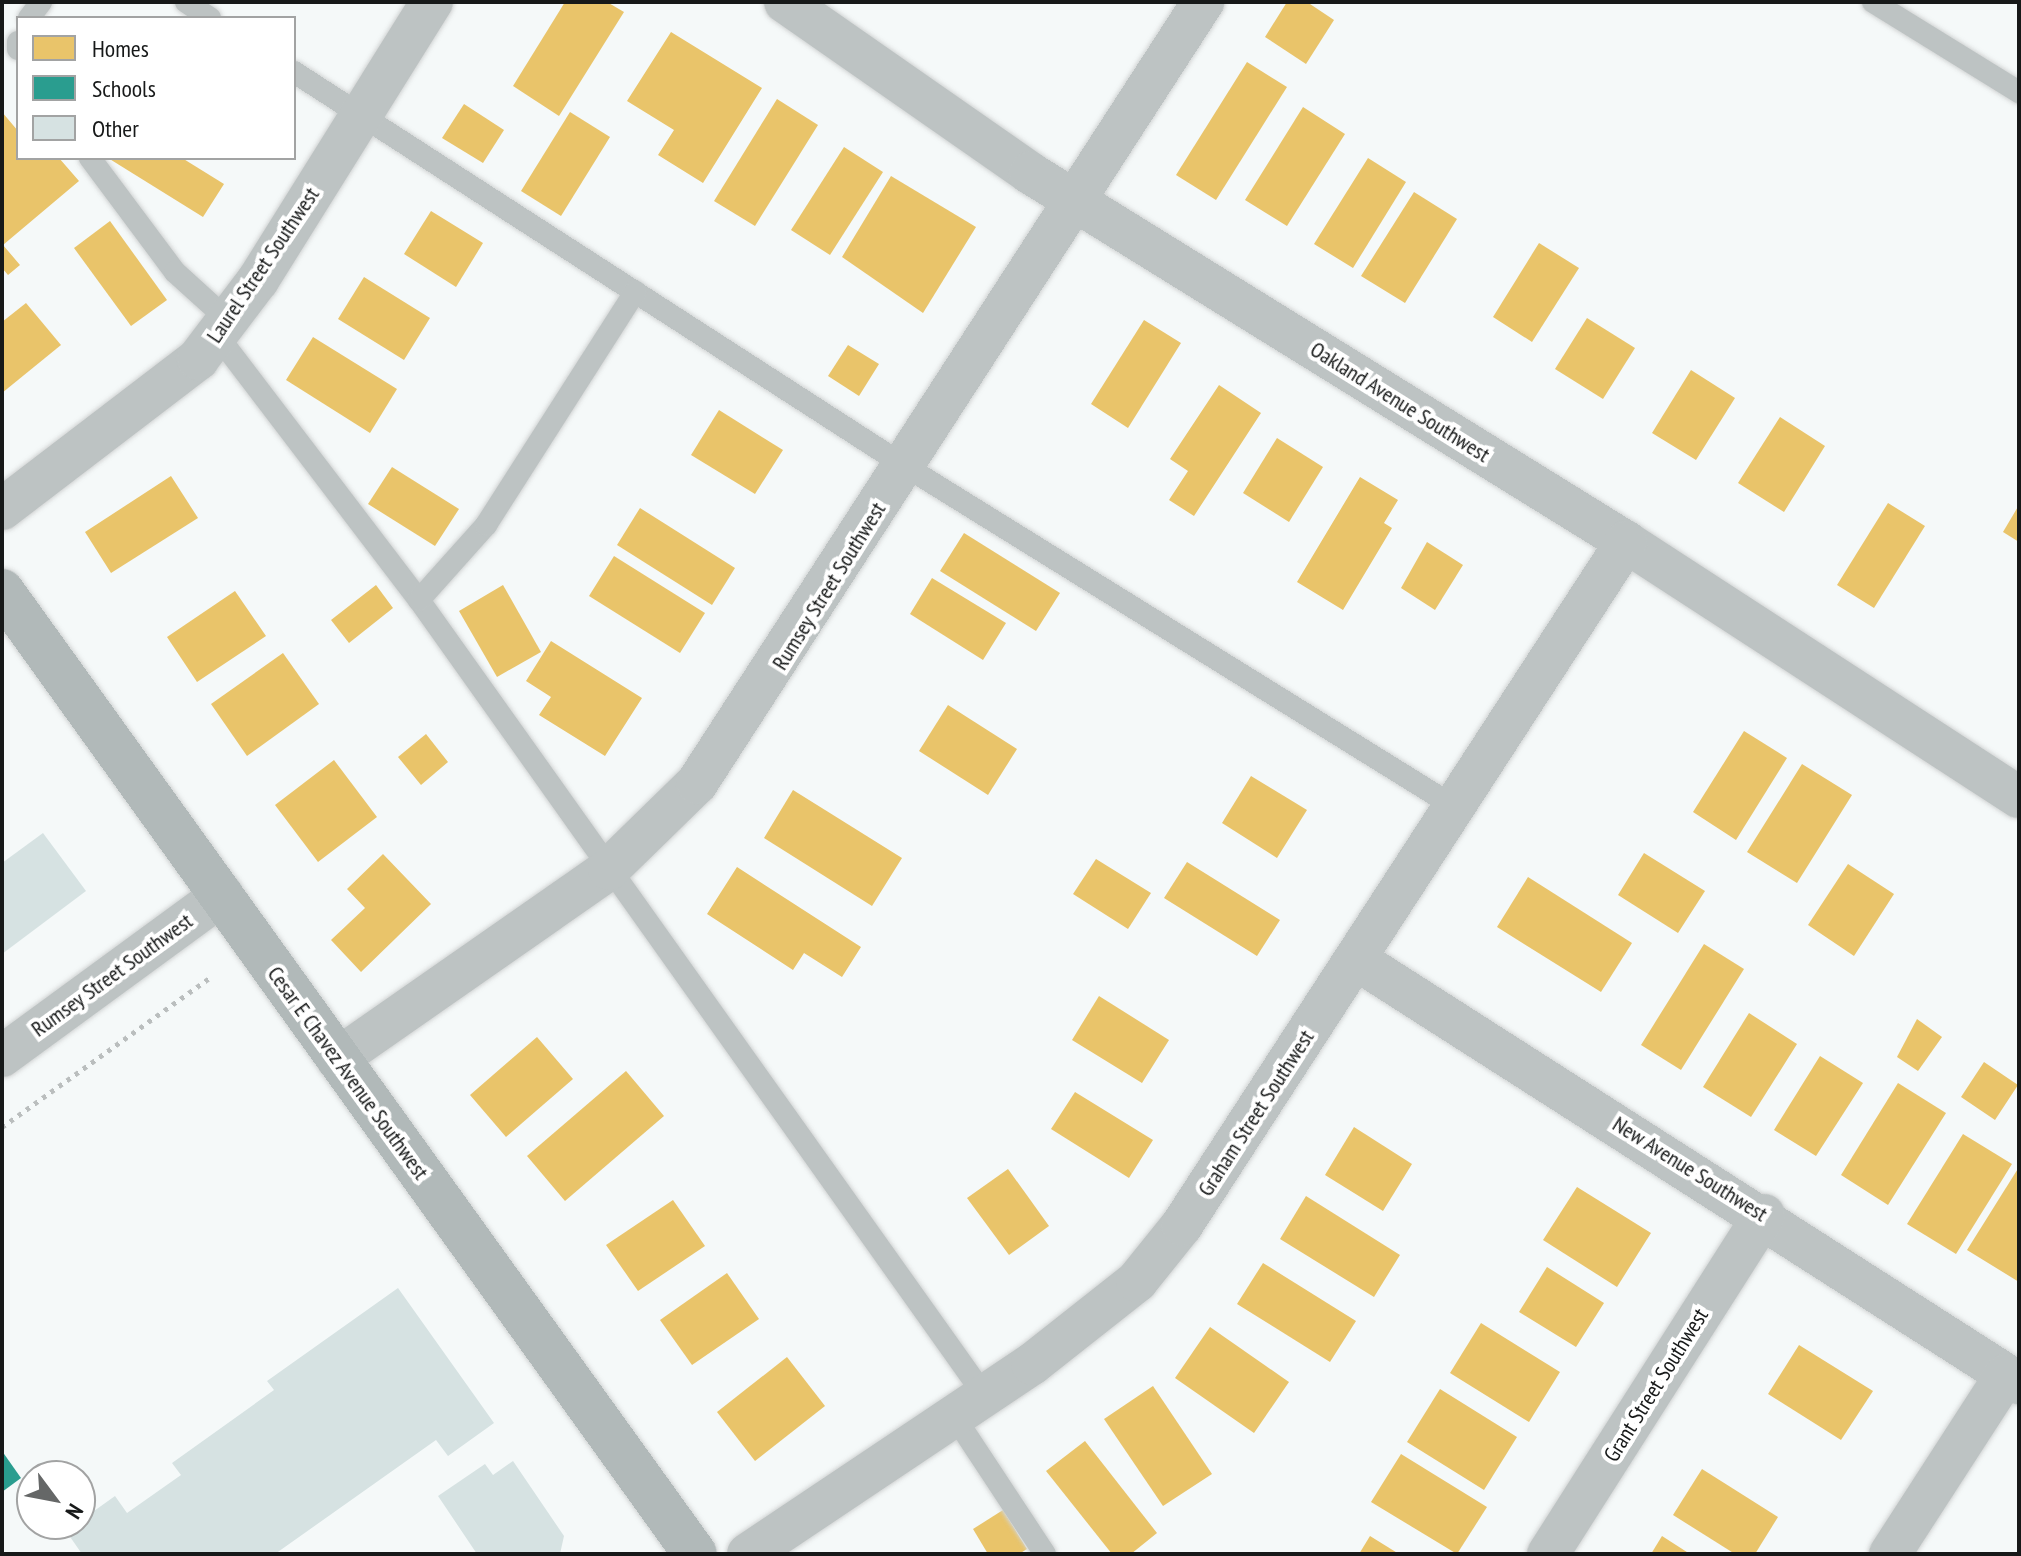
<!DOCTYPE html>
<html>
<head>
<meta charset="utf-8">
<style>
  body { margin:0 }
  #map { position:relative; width:2021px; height:1556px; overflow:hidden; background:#f5f9f9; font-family:"PT Sans Narrow",sans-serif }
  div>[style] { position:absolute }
  .homes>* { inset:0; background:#e9c46a }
  .schools>* { inset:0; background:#2a9d8f }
  .building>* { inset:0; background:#d6e2e2 }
  .path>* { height:5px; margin-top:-2.5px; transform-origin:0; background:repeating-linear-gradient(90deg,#babebe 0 4px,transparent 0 10px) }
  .roads { filter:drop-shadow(0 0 2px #d2d4d4) drop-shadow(0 0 2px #d2d4d4) }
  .service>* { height:22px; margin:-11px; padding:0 11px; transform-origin:11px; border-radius:11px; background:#bdc3c3 }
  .minor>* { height:42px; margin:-21px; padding:0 21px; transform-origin:21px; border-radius:21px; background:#bdc3c3 }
  .secondary>* { height:44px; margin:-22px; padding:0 22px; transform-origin:22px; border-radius:22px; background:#b1b9b9 }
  span { translate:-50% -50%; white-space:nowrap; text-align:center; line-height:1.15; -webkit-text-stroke:8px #fff; paint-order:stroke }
  .street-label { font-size:22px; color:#171919 }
  .frame { position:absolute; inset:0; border:4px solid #171919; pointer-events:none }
  .legend { position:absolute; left:16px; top:16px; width:280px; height:144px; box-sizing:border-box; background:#fff; border:2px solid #a2a3a3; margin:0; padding:10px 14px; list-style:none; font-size:24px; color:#171919 }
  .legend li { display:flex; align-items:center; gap:16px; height:40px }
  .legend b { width:40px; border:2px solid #a2a3a3 }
  .north { position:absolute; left:16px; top:1460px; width:80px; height:80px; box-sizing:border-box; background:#fff; border:2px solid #a2a3a3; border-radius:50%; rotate:122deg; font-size:22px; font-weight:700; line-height:32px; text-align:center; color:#171919 }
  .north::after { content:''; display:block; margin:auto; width:28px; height:36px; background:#656767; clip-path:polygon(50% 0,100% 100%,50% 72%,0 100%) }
</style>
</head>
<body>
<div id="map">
  <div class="homes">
    <div style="clip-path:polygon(565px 2px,607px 2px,624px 12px,559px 116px,513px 86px)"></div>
    <div style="clip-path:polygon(1287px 2px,1307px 2px,1334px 20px,1306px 64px,1265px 37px)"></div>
    <div style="clip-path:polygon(671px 32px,762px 88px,703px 183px,658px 155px,674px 130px,627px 101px)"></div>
    <div style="clip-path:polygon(1247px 62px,1287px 87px,1216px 200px,1176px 175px)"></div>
    <div style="clip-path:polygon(777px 99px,818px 125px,755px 226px,714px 201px)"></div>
    <div style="clip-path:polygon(464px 104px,504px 130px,483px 163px,442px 138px)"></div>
    <div style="clip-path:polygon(1303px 107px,1345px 134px,1287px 226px,1245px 200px)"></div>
    <div style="clip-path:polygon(2px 112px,18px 131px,18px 158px,59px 158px,79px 181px,3px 245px,20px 265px,8px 275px,2px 268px)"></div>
    <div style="clip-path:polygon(570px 112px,610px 137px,561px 216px,521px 191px)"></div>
    <div style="clip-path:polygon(844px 147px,883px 172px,830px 255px,791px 230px)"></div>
    <div style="clip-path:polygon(108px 158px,182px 158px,224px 184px,203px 217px)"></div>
    <div style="clip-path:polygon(1368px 158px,1406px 182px,1353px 268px,1314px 244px)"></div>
    <div style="clip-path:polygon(891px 176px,976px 227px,923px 313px,842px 257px)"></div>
    <div style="clip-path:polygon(1414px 192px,1457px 219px,1405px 303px,1361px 276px)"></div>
    <div style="clip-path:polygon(431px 211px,483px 243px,456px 287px,404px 254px)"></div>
    <div style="clip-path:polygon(110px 221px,167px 300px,131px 326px,74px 248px)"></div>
    <div style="clip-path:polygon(1539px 243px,1579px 268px,1532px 342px,1493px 317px)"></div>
    <div style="clip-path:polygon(364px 277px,430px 318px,404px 360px,338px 319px)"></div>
    <div style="clip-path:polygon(26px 303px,61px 345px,2px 393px,2px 322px)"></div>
    <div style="clip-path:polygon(1587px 318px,1635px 348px,1603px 399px,1555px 369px)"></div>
    <div style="clip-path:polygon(1144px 320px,1181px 343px,1128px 428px,1091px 404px)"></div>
    <div style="clip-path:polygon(313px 337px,397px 389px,370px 433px,286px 380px)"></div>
    <div style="clip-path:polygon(848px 345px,879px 364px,859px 396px,828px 376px)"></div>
    <div style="clip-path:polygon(1691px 370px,1735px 398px,1696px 460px,1652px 433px)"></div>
    <div style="clip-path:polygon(1219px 385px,1261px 413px,1194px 516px,1169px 500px,1188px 471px,1170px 459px)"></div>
    <div style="clip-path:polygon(719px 410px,783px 450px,755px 494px,691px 455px)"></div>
    <div style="clip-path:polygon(1780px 417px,1825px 446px,1784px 512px,1738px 483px)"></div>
    <div style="clip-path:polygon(1277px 438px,1323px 467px,1289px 522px,1243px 493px)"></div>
    <div style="clip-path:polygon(392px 467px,459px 509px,435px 546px,368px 504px)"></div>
    <div style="clip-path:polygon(171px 476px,198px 518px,111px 573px,85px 532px)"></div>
    <div style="clip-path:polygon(1360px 477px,1398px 500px,1384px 523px,1392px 528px,1343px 610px,1297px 582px)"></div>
    <div style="clip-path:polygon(1888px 503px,1925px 526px,1874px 608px,1837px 585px)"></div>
    <div style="clip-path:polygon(2019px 505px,2019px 542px,2003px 532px)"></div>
    <div style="clip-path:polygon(640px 508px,735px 568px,712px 605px,617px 545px)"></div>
    <div style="clip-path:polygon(964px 533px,1060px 593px,1036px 631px,940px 571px)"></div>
    <div style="clip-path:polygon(1427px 542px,1463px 565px,1435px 610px,1401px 588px)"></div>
    <div style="clip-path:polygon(614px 556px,705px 613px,680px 653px,589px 596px)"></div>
    <div style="clip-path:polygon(932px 578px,1006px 623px,983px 660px,910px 614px)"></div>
    <div style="clip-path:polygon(376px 585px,393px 608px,349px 643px,331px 620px)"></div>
    <div style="clip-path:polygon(503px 585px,541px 652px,497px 677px,459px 611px)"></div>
    <div style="clip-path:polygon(235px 591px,266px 636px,197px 682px,167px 637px)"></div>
    <div style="clip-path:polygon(551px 641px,642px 698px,605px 756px,539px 715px,551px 697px,526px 681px)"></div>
    <div style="clip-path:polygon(283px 653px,319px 704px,247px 756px,211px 704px)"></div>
    <div style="clip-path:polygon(948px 705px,1017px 749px,988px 795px,919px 751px)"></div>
    <div style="clip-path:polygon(1744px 731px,1787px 758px,1736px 840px,1693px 812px)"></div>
    <div style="clip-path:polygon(426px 734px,448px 762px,421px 785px,398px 757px)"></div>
    <div style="clip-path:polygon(334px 760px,377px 817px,318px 862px,275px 805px)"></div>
    <div style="clip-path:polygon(1802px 764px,1852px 795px,1797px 883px,1747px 852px)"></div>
    <div style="clip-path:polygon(1251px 776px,1307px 810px,1277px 858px,1222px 823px)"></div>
    <div style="clip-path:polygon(793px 790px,902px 858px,872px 906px,764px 838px)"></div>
    <div style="clip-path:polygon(1644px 853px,1705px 891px,1678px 933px,1618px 895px)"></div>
    <div style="clip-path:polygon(383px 854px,431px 904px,361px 972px,331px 940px,365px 908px,347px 889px)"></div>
    <div style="clip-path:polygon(1096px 859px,1151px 893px,1128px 929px,1073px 894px)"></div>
    <div style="clip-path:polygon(1187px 862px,1280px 920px,1257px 956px,1164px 898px)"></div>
    <div style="clip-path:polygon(1848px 864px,1894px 894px,1854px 956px,1808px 925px)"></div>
    <div style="clip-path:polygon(737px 867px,861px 947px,842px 977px,804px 953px,793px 970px,707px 914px)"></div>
    <div style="clip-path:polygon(1528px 877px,1632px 943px,1601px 992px,1497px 927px)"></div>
    <div style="clip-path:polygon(1704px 944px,1744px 969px,1681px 1070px,1641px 1045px)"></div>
    <div style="clip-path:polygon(1099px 996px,1169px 1040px,1142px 1083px,1072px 1040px)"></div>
    <div style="clip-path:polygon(1749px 1013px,1797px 1044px,1751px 1117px,1703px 1087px)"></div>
    <div style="clip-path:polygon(1917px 1019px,1942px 1037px,1918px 1071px,1897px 1057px)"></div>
    <div style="clip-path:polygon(537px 1037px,573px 1079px,506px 1137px,470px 1095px)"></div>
    <div style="clip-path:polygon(1820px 1056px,1863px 1083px,1816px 1156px,1774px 1130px)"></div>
    <div style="clip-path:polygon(1984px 1062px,2018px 1085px,1995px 1120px,1961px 1097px)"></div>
    <div style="clip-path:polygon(626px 1071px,664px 1116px,565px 1201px,527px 1156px)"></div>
    <div style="clip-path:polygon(1898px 1083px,1946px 1113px,1888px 1205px,1841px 1175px)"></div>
    <div style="clip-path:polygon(1075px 1092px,1153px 1140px,1129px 1178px,1051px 1129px)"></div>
    <div style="clip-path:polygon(1354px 1127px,1412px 1164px,1383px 1211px,1325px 1175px)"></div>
    <div style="clip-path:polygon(1963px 1134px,2012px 1164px,1956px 1254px,1907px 1224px)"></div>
    <div style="clip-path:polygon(2019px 1167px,2019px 1282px,1967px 1250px)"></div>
    <div style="clip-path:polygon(1008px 1169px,1049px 1226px,1009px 1255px,967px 1198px)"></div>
    <div style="clip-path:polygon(1577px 1187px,1651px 1233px,1617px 1287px,1543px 1240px)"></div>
    <div style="clip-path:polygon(1306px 1196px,1400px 1255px,1374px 1297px,1280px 1239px)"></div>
    <div style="clip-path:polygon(673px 1200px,705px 1246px,638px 1291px,606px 1245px)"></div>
    <div style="clip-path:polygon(1263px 1263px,1356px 1321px,1330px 1362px,1237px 1304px)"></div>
    <div style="clip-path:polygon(1547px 1267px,1604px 1303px,1576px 1347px,1519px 1312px)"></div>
    <div style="clip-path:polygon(727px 1273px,759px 1319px,692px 1365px,660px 1320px)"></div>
    <div style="clip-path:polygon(1481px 1323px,1560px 1372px,1529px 1422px,1450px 1373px)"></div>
    <div style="clip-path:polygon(1210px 1327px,1289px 1382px,1254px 1433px,1175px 1378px)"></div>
    <div style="clip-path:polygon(1799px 1345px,1873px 1391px,1841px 1440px,1768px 1394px)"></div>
    <div style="clip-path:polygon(787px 1357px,825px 1406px,755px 1461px,717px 1412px)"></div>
    <div style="clip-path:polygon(1153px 1386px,1212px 1474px,1163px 1506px,1104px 1419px)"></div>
    <div style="clip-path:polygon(1440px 1389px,1517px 1437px,1484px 1490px,1407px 1442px)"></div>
    <div style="clip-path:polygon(1085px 1441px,1157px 1533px,1131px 1554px,1112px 1554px,1046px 1471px)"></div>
    <div style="clip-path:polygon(1401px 1454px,1487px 1507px,1457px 1554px,1371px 1502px)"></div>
    <div style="clip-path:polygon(1702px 1469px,1778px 1517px,1755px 1554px,1735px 1554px,1673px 1515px)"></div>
    <div style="clip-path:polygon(1003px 1510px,1027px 1549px,1019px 1554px,988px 1554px,973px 1529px)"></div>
    <div style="clip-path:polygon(1370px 1536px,1399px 1554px,1359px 1554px)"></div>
    <div style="clip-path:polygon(1662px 1536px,1690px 1554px,1651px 1554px)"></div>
  </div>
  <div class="schools">
    <div style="clip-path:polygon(2px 1451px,21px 1478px,2px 1492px)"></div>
  </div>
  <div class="building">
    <div style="clip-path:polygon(43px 833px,86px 891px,2px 954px,2px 863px)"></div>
    <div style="clip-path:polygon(398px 1288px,494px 1423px,448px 1456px,436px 1440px,275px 1554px,82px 1554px,66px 1531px,115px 1496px,127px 1513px,181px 1475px,172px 1463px,274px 1390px,267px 1381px)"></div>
    <div style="clip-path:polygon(513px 1461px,564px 1536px,560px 1554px,477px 1554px,438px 1496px,485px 1464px,493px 1475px)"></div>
  </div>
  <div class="path">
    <div style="left:2px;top:1127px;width:255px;rotate:-35.7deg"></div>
  </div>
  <div class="roads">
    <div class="service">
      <div style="left:186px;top:2px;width:29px;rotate:34deg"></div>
      <div style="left:1873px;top:2px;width:172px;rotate:31.7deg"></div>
      <div style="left:29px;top:18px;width:20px;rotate:-53deg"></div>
      <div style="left:18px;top:42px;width:7px;rotate:90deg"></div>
      <div style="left:294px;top:72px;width:727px;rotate:32.82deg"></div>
      <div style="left:905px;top:466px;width:647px;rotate:31.8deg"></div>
      <div style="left:90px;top:158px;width:142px;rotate:53.3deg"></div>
      <div style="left:175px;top:272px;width:72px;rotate:42.2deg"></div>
      <div style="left:217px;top:335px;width:333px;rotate:52.7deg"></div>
      <div style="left:419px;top:600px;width:977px;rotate:54.59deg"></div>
      <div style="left:419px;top:600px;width:101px;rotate:-48.2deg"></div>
      <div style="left:486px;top:525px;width:277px;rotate:-57.4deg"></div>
      <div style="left:954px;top:1416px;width:165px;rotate:56.6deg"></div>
    </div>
    <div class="minor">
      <div style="left:785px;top:2px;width:299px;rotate:34.9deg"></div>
      <div style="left:1030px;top:173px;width:701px;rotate:31.76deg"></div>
      <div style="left:1626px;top:542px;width:468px;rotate:33deg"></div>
      <div style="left:2px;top:509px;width:247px;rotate:-37.4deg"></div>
      <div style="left:198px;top:359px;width:99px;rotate:-52.8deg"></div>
      <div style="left:258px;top:280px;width:328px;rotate:-58deg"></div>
      <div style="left:1357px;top:960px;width:786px;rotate:32.58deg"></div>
      <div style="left:2px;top:1056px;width:273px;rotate:-36.2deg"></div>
      <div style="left:337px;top:1059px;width:332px;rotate:-34.9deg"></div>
      <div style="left:609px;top:869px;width:123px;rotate:-44.3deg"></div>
      <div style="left:697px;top:783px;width:931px;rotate:-57.06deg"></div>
      <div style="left:748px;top:1554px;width:342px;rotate:-33.8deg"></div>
      <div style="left:1032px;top:1364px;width:134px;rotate:-38.3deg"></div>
      <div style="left:1137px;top:1281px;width:72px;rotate:-51.2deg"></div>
      <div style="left:1182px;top:1225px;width:815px;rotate:-56.97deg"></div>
      <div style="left:1548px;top:1554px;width:402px;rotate:-57.5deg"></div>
      <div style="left:1890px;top:1554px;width:213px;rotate:-57.1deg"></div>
    </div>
    <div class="secondary">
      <div style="left:2px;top:591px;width:1186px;rotate:54.26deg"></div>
    </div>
  </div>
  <div class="street-label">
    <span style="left:263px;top:265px;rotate:-56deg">Laurel Street Southwest</span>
    <span style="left:1400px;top:402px;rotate:32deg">Oakland Avenue Southwest</span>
    <span style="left:829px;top:586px;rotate:-58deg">Rumsey Street Southwest</span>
    <span style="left:112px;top:975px;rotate:-36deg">Rumsey Street Southwest</span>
    <span style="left:348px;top:1073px;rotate:54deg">Cesar E Chavez Avenue Southwest</span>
    <span style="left:1256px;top:1113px;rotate:-57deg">Graham Street Southwest</span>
    <span style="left:1690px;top:1169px;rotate:32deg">New Avenue Southwest</span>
    <span style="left:1656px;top:1385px;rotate:-58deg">Grant Street Southwest</span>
  </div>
  <div class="frame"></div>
  <ul class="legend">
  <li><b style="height:22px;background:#e9c46a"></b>Homes</li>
  <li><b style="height:22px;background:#2a9d8f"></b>Schools</li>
  <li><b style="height:22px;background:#d6e2e2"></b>Other</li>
  </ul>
  <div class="north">N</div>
</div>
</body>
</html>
